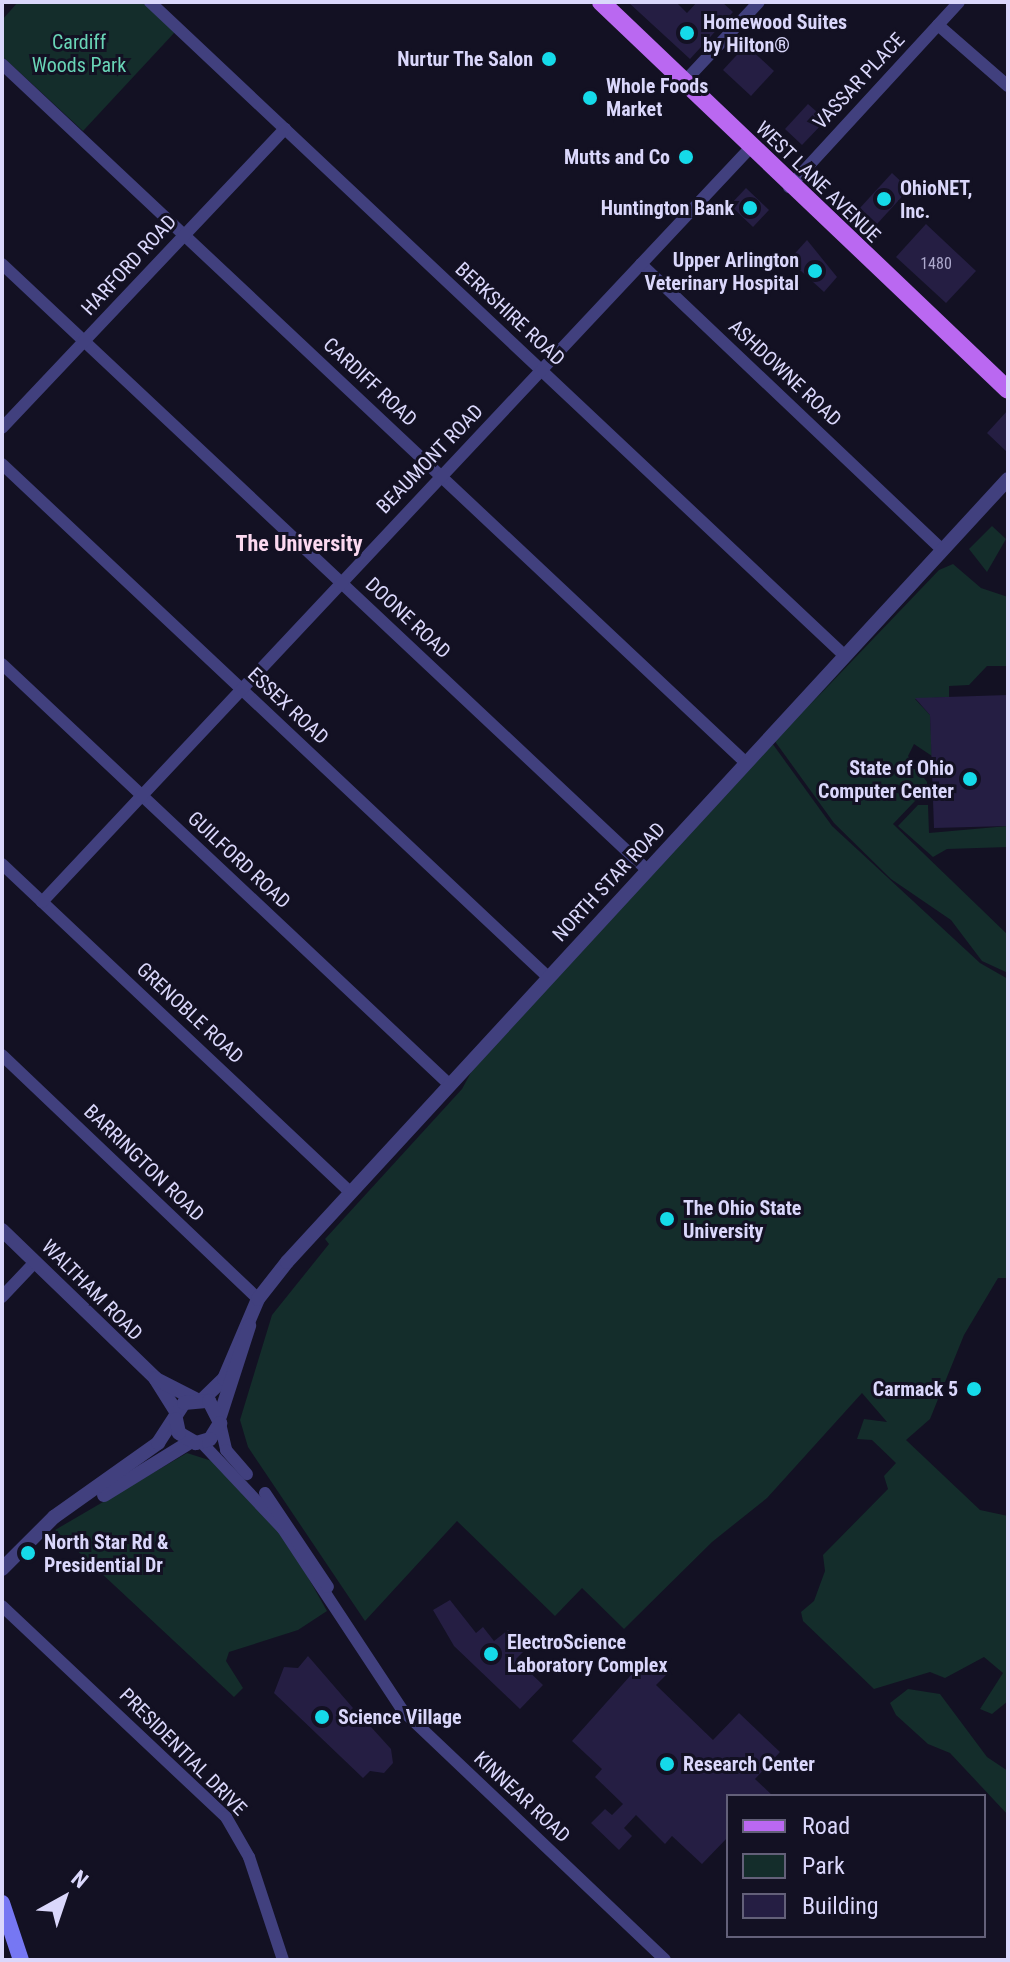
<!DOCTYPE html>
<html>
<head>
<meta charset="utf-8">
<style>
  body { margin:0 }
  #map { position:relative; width:1010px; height:1962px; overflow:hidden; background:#131123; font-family:"Roboto Condensed",sans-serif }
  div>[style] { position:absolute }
  .green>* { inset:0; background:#142d2b }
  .building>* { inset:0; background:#251e43 }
  .minor>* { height:12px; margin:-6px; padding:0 6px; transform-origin:6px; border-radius:6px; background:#41407e }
  .tertiary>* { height:14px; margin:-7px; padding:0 7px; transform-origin:7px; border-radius:7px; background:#41407e }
  .secondary>* { height:16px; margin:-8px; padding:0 8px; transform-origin:8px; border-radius:8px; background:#7677f3 }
  .primary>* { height:18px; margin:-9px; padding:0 9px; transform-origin:9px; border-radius:9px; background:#ba68f1 }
  .dots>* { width:22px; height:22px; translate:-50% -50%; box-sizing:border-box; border:4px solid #131123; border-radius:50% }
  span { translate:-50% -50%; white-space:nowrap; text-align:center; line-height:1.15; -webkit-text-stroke:6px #131123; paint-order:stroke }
  .number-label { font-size:16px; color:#ada9cd }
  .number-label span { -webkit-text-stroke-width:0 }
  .poi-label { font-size:20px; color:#dad7fb; font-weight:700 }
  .left { translate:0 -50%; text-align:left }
  .right { translate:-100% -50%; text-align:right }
  .park-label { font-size:20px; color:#69d5b7 }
  .street-label { font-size:20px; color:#dad7fb }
  .neighbourhood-label { font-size:22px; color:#fcd9f0; font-weight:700 }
  .frame { position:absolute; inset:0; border:4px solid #dad7fb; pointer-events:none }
  .legend { position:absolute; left:726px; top:1794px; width:260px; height:144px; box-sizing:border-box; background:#131123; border:2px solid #636079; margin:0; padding:10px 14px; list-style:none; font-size:24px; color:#dad7fb }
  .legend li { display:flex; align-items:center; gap:16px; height:40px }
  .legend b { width:40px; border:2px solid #636079 }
  .north { position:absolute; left:24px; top:1858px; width:80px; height:80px; -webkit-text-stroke:6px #131123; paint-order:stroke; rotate:40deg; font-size:22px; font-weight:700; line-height:32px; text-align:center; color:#dad7fb }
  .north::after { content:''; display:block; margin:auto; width:28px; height:36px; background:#dad7fb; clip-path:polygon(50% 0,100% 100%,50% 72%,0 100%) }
</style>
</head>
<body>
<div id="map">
  <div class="green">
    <div style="clip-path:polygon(18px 2px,142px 2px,175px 32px,83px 131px,2px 56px,2px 20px)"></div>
    <div style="clip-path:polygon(992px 526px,1006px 539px,987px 572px,969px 549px)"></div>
    <div style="clip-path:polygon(953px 564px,981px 588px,1008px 597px,1008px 666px,987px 666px,969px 685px,949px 686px,949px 697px,915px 699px,930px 715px,932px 756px,914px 744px,908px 756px,927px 782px,928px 800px,915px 801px,893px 824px,1008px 935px,1008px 973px,982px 961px,951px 920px,891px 879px,834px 823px,774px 740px,937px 566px,809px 706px,939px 570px)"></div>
    <div style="clip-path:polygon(772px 743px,832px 826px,980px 963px,1008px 979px,1008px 1278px,998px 1278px,964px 1335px,930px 1419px,906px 1440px,980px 1510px,1008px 1516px,1008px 1701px,992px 1714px,980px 1709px,1003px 1673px,984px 1657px,945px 1678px,930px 1672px,874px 1689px,803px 1621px,801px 1612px,814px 1601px,825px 1571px,823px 1555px,888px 1489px,884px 1476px,896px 1463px,872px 1440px,857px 1439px,864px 1419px,887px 1422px,862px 1393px,767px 1498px,712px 1542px,624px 1629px,582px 1588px,555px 1616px,457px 1521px,365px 1621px,248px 1447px,240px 1420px,272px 1315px,329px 1244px,325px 1239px,462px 1089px,474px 1067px)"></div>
    <div style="clip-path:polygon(918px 805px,928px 805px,929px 833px,1008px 826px,1008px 847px,947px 849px,933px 857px,898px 826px)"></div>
    <div style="clip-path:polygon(187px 1453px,212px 1461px,287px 1540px,327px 1611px,298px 1630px,229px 1652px,226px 1661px,243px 1688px,234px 1697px,55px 1530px)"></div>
    <div style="clip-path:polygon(908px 1689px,940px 1694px,987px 1757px,1008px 1771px,1008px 1815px,950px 1753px,928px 1744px,896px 1715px,890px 1703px)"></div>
  </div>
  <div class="building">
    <div style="clip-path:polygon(628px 2px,676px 2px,687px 13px,697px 2px,722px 2px,733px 12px,690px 59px)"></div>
    <div style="clip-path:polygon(746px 45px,774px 71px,751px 96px,723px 70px)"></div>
    <div style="clip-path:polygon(808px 104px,826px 120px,802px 145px,785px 129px)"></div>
    <div style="clip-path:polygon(892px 173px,909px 189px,877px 224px,859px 209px)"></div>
    <div style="clip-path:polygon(746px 188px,769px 210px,753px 227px,730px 205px)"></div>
    <div style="clip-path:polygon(926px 224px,976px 271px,946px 303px,896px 257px)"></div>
    <div style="clip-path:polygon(807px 240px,837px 277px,824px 292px,789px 260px)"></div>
    <div style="clip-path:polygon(1008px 410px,1008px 453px,987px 433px)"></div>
    <div style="clip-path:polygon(1008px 695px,1008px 826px,934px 828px,930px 715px,915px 698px)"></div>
    <div style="clip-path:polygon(450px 1600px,476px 1633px,483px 1627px,494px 1641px,508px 1630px,527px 1648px,516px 1659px,543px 1685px,520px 1709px,454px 1646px,433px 1610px)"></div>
    <div style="clip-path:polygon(308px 1656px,353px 1708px,346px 1715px,362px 1717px,391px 1749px,393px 1763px,384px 1773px,370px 1771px,363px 1778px,274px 1693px,284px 1667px,298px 1668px)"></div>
    <div style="clip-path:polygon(647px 1657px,666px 1675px,656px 1685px,713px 1740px,739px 1713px,780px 1752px,755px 1779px,773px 1796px,728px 1796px,728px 1837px,702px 1864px,672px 1836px,665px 1844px,636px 1815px,624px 1828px,632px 1836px,619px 1850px,591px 1823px,605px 1809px,612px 1815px,623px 1804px,595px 1777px,602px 1769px,572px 1741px)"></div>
  </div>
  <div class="minor">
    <div style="left:150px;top:2px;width:953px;rotate:43.26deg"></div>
    <div style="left:938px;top:25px;width:93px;rotate:41.1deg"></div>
    <div style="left:2px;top:64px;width:1019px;rotate:43.21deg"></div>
    <div style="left:685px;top:81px;width:108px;rotate:-46.9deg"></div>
    <div style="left:789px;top:187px;width:251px;rotate:-47.4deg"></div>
    <div style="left:2px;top:264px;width:885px;rotate:43.21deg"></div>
    <div style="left:641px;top:264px;width:415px;rotate:43.5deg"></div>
    <div style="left:2px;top:428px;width:412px;rotate:-46.6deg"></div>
    <div style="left:2px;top:464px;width:749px;rotate:43.22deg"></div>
    <div style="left:2px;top:664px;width:613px;rotate:43.22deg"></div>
    <div style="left:2px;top:864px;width:478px;rotate:43.3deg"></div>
    <div style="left:42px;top:902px;width:1034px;rotate:-46.8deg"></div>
    <div style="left:2px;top:1055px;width:354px;rotate:43.6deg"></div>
    <div style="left:2px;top:1297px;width:48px;rotate:-46.7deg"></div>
    <div style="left:220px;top:1423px;width:28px;rotate:77deg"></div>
    <div style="left:226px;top:1450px;width:32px;rotate:49deg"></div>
    <div style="left:202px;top:1443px;width:118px;rotate:46.7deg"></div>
    <div style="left:283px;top:1529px;width:218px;rotate:56.6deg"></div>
    <div style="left:403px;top:1711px;width:361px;rotate:43.5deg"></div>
    <div style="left:265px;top:1493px;width:113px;rotate:56.2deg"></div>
    <div style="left:2px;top:1606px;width:308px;rotate:43.3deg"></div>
    <div style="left:226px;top:1817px;width:46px;rotate:60.1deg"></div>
    <div style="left:249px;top:1857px;width:108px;rotate:71.7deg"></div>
  </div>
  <div class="tertiary">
    <div style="left:2px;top:1230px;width:213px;rotate:44deg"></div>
    <div style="left:155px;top:1378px;width:41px;rotate:57.8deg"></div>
    <div style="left:156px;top:1379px;width:44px;rotate:27.1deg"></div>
    <div style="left:203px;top:1399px;width:29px;rotate:-44deg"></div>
    <div style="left:224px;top:1379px;width:87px;rotate:-67deg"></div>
    <div style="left:258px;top:1299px;width:47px;rotate:-51.9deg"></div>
    <div style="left:287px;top:1262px;width:1064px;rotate:-47.36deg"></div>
    <div style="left:220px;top:1416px;width:95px;rotate:-72.1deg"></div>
    <div style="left:104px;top:1495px;width:101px;rotate:-31.6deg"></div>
    <div style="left:2px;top:1569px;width:74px;rotate:-45deg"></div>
    <div style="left:54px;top:1517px;width:128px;rotate:-35.4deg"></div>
    <div style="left:158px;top:1443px;width:48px;rotate:-57deg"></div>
    <div style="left:184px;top:1403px;width:25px;rotate:-5deg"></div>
    <div style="left:209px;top:1401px;width:25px;rotate:63deg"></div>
    <div style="left:220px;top:1423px;width:19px;rotate:122deg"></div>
    <div style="left:210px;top:1439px;width:15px;rotate:164deg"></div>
    <div style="left:196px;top:1443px;width:20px;rotate:-150deg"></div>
    <div style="left:179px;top:1433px;width:14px;rotate:-102deg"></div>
  </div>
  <div class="secondary">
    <div style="left:2px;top:1903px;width:60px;rotate:71.6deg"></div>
  </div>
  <div class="primary">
    <div style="left:601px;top:2px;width:562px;rotate:43.63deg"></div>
  </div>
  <div class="dots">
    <div style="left:687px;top:33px;background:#15dae9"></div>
    <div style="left:549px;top:59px;background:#15dae9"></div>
    <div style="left:590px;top:98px;background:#15dae9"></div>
    <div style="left:686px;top:157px;background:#15dae9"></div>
    <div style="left:884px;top:199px;background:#15dae9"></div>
    <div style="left:750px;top:208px;background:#15dae9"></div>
    <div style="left:815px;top:271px;background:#15dae9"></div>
    <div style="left:970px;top:779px;background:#15dae9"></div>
    <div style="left:667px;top:1219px;background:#15dae9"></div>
    <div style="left:974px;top:1389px;background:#15dae9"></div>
    <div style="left:28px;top:1553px;background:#15dae9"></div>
    <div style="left:491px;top:1654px;background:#15dae9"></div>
    <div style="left:322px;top:1717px;background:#15dae9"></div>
    <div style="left:667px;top:1764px;background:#15dae9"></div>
  </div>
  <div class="number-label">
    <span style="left:936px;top:264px">1480</span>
  </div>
  <div class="poi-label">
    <span class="left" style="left:703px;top:34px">Homewood Suites<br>by Hilton®</span>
    <span class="right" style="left:533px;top:59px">Nurtur The Salon</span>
    <span class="left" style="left:606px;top:98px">Whole Foods<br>Market</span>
    <span class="right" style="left:670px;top:157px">Mutts and Co</span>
    <span class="left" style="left:900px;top:200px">OhioNET,<br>Inc.</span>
    <span class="right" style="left:734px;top:208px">Huntington Bank</span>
    <span class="right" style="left:799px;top:272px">Upper Arlington<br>Veterinary Hospital</span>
    <span class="right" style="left:954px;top:780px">State of Ohio<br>Computer Center</span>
    <span class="left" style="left:683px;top:1220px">The Ohio State<br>University</span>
    <span class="right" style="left:958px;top:1389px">Carmack 5</span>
    <span class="left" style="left:44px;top:1554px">North Star Rd &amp;<br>Presidential Dr</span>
    <span class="left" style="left:507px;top:1654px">ElectroScience<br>Laboratory Complex</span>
    <span class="left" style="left:338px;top:1717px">Science Village</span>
    <span class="left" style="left:683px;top:1764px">Research Center</span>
  </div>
  <div class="park-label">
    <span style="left:79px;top:54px">Cardiff<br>Woods Park</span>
  </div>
  <div class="street-label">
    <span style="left:859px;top:81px;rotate:-47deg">VASSAR PLACE</span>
    <span style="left:818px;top:182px;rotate:44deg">WEST LANE AVENUE</span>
    <span style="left:129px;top:265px;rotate:-47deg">HARFORD ROAD</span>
    <span style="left:510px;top:314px;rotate:43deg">BERKSHIRE ROAD</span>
    <span style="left:785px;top:373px;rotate:43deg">ASHDOWNE ROAD</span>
    <span style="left:370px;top:382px;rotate:43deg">CARDIFF ROAD</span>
    <span style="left:430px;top:459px;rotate:-46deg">BEAUMONT ROAD</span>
    <span style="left:408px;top:618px;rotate:43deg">DOONE ROAD</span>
    <span style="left:288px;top:706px;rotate:43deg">ESSEX ROAD</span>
    <span style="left:239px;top:860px;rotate:43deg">GUILFORD ROAD</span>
    <span style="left:609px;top:882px;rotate:-47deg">NORTH STAR ROAD</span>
    <span style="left:190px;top:1013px;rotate:43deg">GRENOBLE ROAD</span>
    <span style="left:144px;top:1163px;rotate:44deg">BARRINGTON ROAD</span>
    <span style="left:92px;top:1290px;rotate:45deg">WALTHAM ROAD</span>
    <span style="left:183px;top:1752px;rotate:45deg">PRESIDENTIAL DRIVE</span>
    <span style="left:522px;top:1797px;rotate:43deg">KINNEAR ROAD</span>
  </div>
  <div class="neighbourhood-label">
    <span style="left:299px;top:544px">The University</span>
  </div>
  <div class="frame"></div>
  <ul class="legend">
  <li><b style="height:10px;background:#ba68f1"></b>Road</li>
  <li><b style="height:22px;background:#142d2b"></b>Park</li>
  <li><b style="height:22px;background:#251e43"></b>Building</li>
  </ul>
  <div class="north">N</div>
</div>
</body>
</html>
